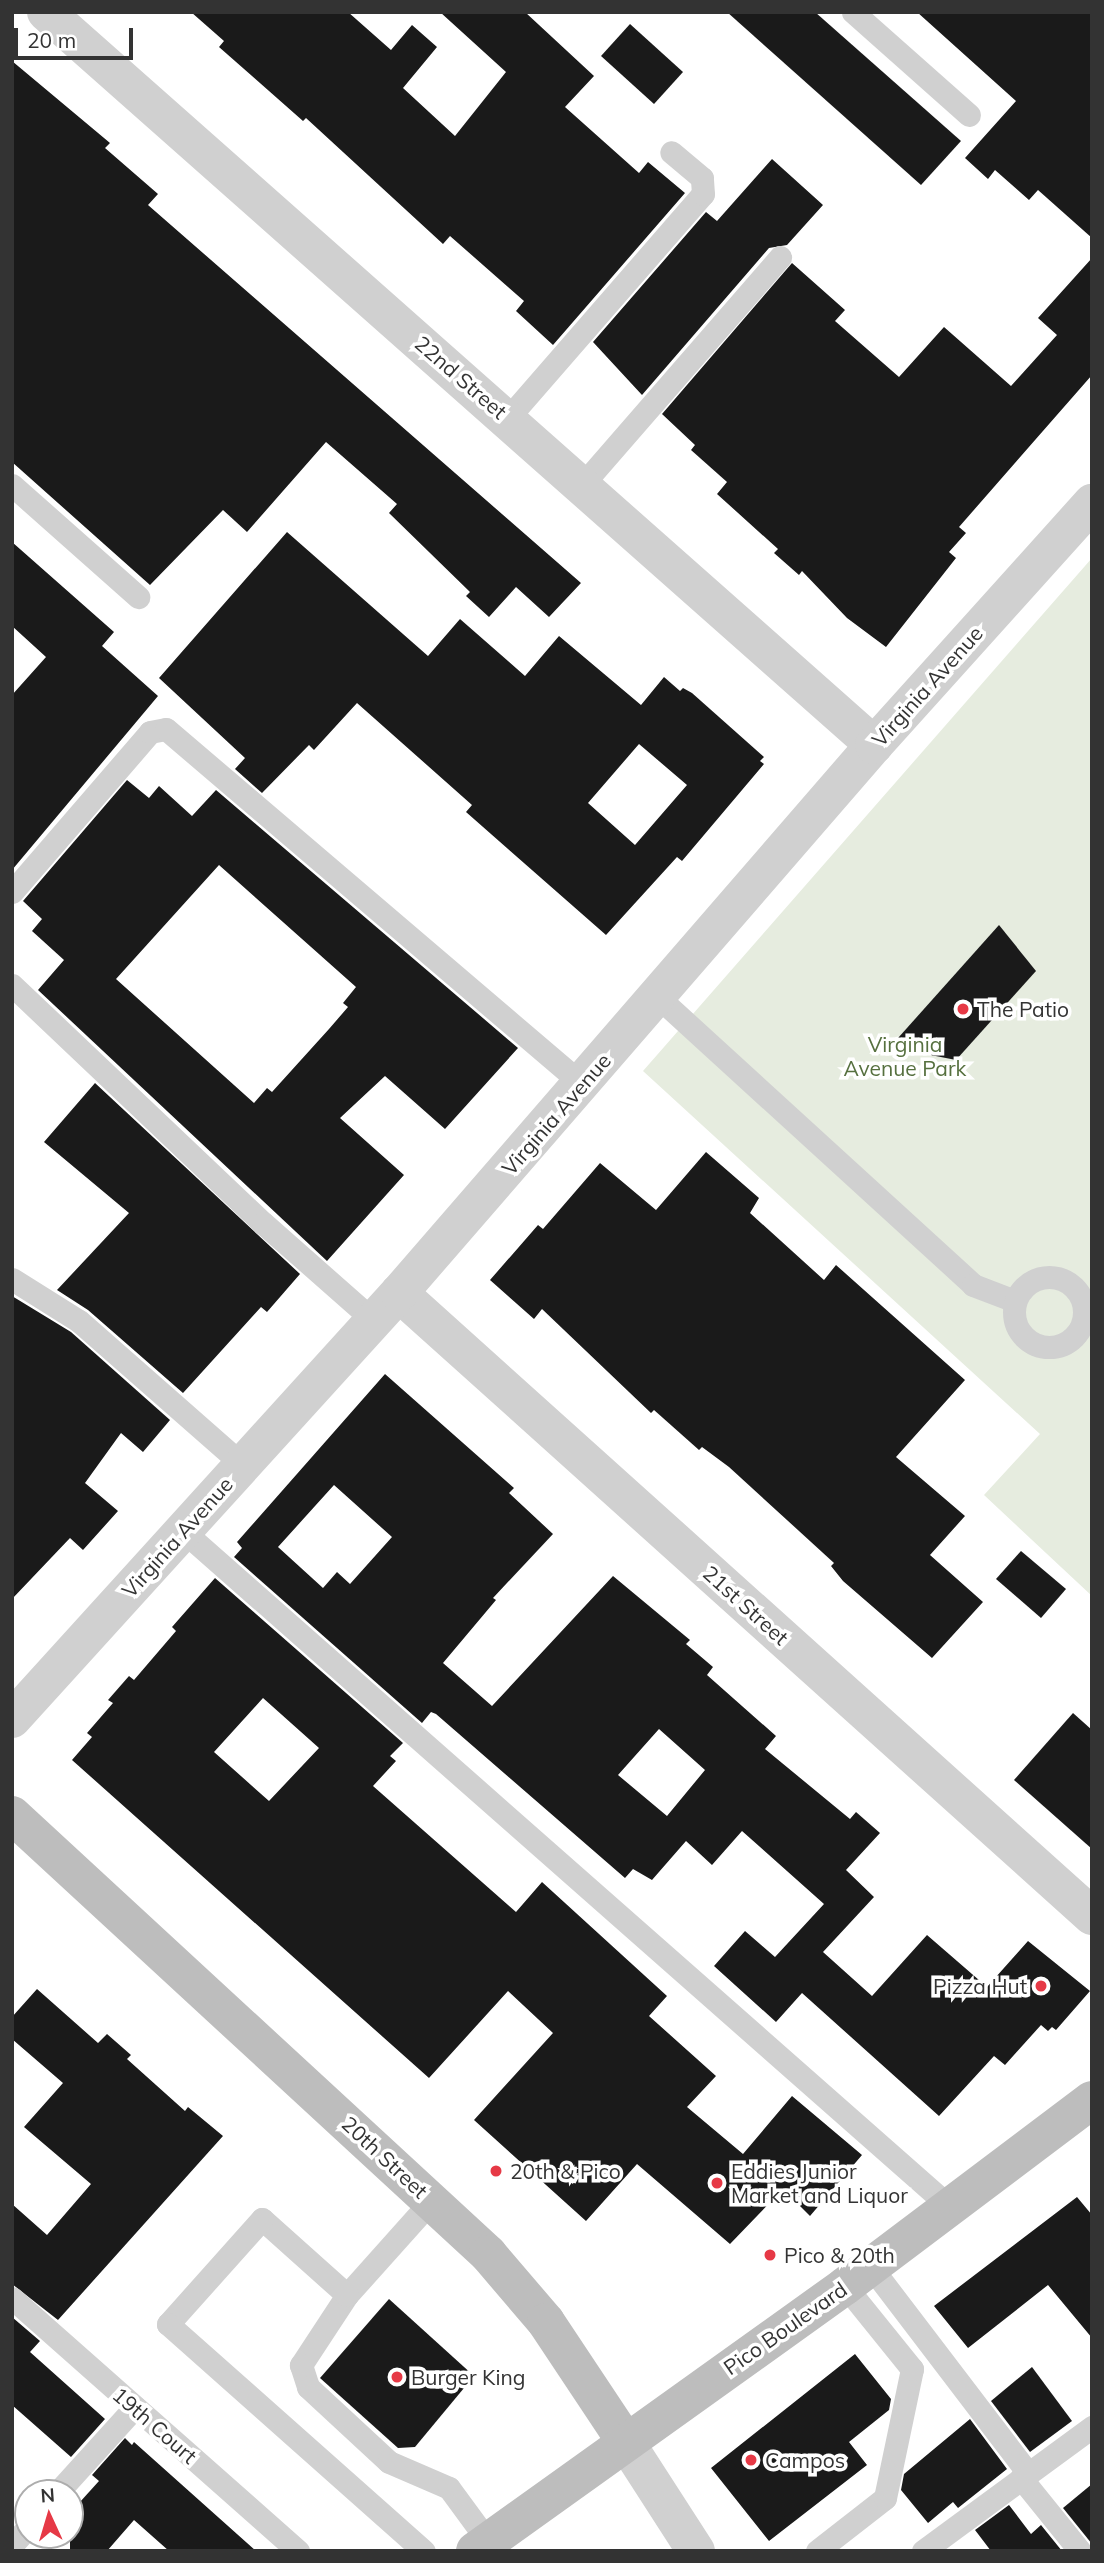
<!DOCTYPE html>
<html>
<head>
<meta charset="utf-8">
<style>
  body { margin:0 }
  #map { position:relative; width:1104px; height:2563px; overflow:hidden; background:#fff; font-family:Mulish,sans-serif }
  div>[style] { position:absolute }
  .green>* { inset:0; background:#e6ecdf }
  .building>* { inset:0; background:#1a1a1a }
  .lane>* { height:23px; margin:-11.5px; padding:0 11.5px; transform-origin:11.5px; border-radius:11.5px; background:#d0d0d0 }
  .lane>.ring { margin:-11.5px; padding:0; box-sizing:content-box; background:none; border:23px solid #d0d0d0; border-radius:50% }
  .street>* { height:38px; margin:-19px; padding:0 19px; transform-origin:19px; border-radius:19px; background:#d0d0d0 }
  .secondary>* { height:38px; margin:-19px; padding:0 19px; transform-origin:19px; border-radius:19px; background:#bdbdbd }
  .dots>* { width:19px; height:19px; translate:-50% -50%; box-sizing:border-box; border:4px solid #fff; border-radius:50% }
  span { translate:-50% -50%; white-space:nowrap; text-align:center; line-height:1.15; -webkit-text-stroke:7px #fff; paint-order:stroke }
  .street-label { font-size:21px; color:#333 }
  .poi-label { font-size:21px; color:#333 }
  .left { translate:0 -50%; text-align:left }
  .right { translate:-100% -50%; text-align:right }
  .park-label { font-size:21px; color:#56703f }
  .frame { position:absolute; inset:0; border:14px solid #333; pointer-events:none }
  .north { position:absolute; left:14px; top:2479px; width:70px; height:70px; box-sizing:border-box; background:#fff; border:2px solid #adadad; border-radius:50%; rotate:356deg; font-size:19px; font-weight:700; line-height:28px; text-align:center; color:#333 }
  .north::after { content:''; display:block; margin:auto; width:24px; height:32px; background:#e63946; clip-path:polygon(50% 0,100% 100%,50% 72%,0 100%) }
  .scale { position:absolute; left:14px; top:28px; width:119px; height:32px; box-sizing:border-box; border:4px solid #333; border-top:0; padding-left:9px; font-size:21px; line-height:24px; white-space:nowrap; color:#333; -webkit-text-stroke:5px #fff; paint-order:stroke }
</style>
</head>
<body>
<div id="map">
  <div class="green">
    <div style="clip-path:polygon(1092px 558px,1092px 1596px,984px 1495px,1040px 1434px,643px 1071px)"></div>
  </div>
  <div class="building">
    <div style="clip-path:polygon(191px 12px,348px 12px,391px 50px,412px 25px,437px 47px,403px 88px,455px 136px,506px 72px,440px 12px,525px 12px,594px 76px,565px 107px,639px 173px,648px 162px,685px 193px,553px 345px,516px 311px,524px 301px,450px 236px,443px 244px,306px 118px,303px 121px,219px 47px,224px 41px)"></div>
    <div style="clip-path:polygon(727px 12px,815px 12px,961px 141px,921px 185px)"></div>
    <div style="clip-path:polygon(917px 12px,1092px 12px,1092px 238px,1038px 190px,1029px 200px,995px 170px,988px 179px,965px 158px,1016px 101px)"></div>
    <div style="clip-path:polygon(630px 24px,683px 72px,654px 104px,601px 56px)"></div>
    <div style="clip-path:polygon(12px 61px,110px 143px,105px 148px,158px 194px,148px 205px,581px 583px,549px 617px,516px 587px,489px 617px,466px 596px,470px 592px,389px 513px,397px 504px,326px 442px,247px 532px,223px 510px,150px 585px,12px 462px)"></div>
    <div style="clip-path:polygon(772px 159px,823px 205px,787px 245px,769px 248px,642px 395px,593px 342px,706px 212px,717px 221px)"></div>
    <div style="clip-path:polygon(1092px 258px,1092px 375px,959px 527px,966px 533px,949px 552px,956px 558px,886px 647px,847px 618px,802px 571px,799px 575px,774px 553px,778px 549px,717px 494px,727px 482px,691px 450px,695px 445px,662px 414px,792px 263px,845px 310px,835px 321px,899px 377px,944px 327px,1011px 386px,1057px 335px,1038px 318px)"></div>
    <div style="clip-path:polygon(evenodd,287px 532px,428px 656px,460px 619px,525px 676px,559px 636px,641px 705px,664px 677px,680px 691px,683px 688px,692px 693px,764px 757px,760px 761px,764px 764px,682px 861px,677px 857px,606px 935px,466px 812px,472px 805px,357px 703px,314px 750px,309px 745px,262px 793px,235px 769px,245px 758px,159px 678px,287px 532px,639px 744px,687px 785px,635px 845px,588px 803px,639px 744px)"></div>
    <div style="clip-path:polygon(12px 542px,114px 632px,102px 646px,158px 696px,12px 870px,12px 695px,46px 657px,12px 626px)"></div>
    <div style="clip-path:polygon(evenodd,127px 780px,149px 798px,159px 786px,192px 816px,216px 790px,518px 1048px,445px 1129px,385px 1076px,340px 1118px,404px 1175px,327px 1261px,38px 990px,64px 960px,32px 931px,42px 919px,23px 901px,127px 780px,219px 865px,356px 987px,343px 1003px,348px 1007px,329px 1029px,272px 1092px,267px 1088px,254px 1103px,116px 979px,219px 865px)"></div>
    <div style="clip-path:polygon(999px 925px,1036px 971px,956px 1060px,890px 1047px)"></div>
    <div style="clip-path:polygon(95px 1083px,300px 1274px,267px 1312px,261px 1307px,183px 1393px,88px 1310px,57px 1290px,129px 1213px,44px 1142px)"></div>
    <div style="clip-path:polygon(706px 1152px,759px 1198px,750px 1213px,824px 1280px,836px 1265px,965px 1380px,896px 1457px,965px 1516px,930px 1555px,983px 1602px,932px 1658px,843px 1581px,831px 1566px,834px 1563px,729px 1467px,702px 1447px,699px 1450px,654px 1410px,651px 1413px,542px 1309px,534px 1319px,490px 1280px,538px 1225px,543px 1229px,600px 1163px,656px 1210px)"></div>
    <div style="clip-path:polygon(12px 1296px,71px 1332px,170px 1420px,143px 1452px,121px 1433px,85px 1483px,118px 1511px,83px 1550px,70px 1538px,12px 1599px)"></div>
    <div style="clip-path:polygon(evenodd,385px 1374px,514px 1488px,509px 1493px,553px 1534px,493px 1598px,496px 1600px,443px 1663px,492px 1706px,613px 1576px,690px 1640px,686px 1644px,713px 1667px,707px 1675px,776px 1736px,765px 1749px,850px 1819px,856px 1812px,880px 1833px,846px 1870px,874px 1897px,823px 1952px,872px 1996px,927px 1935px,987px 1987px,1028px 1941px,1090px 1991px,1056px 2030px,1052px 2027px,1048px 2031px,1041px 2025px,1005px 2065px,994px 2056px,939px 2116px,802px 1993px,776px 2022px,714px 1966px,745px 1931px,775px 1957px,824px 1904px,742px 1831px,712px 1865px,686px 1841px,652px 1880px,633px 1869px,625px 1878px,436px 1714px,431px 1712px,422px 1723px,234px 1557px,242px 1548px,237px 1542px,385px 1374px,334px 1485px,392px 1537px,350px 1584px,337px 1572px,323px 1588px,278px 1547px,334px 1485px,385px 1374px,659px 1729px,705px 1770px,667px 1816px,618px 1775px,659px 1729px)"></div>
    <div style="clip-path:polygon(1021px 1551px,1066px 1589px,1041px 1618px,996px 1579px)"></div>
    <div style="clip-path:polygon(evenodd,215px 1578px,403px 1743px,390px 1756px,396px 1761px,373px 1786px,516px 1912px,542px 1882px,667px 1996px,649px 2016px,716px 2076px,687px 2107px,743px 2154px,792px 2096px,862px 2155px,810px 2216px,783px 2189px,730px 2244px,637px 2164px,586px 2221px,474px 2120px,553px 2033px,508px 1991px,429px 2078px,72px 1760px,92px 1737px,87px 1733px,113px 1703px,108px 1700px,129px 1676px,134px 1680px,176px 1631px,172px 1627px,215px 1578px,263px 1698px,319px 1748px,269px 1801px,214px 1752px,263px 1698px)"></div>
    <div style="clip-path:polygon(1073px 1713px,1092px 1730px,1092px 1849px,1014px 1780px)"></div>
    <div style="clip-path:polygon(37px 1989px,98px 2043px,107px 2034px,131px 2055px,127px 2059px,185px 2111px,188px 2107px,223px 2136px,58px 2320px,12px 2284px,12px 2204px,47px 2235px,91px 2184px,24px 2127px,63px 2083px,12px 2039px,12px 2017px)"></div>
    <div style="clip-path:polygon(1077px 2197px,1092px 2215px,1092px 2338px,1048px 2285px,968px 2348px,934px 2306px)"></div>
    <div style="clip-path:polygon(389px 2299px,474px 2376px,415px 2447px,398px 2448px,320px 2378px)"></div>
    <div style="clip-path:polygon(12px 2317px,40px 2341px,30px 2352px,105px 2419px,71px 2457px,12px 2405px)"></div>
    <div style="clip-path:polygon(855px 2354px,891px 2399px,889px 2410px,849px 2442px,867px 2465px,769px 2541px,711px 2468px)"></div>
    <div style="clip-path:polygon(1032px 2367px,1072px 2421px,1030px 2452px,991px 2401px)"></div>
    <div style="clip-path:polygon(970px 2419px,1007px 2469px,958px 2508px,953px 2502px,928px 2523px,901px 2490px,904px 2474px)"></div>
    <div style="clip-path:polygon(125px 2438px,132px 2445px,134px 2442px,256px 2551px,169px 2551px,134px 2520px,107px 2551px,70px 2551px,70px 2513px,99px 2481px,92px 2475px)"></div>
    <div style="clip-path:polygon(1092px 2484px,1092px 2544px,1063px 2508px)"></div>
    <div style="clip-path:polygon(1009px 2505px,1031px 2534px,1041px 2525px,1062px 2551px,991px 2551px,975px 2530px)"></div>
  </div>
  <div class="lane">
    <div style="left:853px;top:12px;width:155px;rotate:41.6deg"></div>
    <div style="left:508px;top:418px;width:297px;rotate:-49deg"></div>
    <div style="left:703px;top:194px;width:16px;rotate:-94deg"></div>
    <div style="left:702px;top:178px;width:40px;rotate:-140deg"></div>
    <div style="left:12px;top:485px;width:169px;rotate:41.6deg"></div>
    <div style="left:582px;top:485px;width:302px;rotate:-49deg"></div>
    <div style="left:12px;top:892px;width:211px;rotate:-49.2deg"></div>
    <div style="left:150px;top:732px;width:16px;rotate:-11deg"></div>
    <div style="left:166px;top:729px;width:547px;rotate:40.48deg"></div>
    <div style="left:12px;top:985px;width:346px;rotate:43.5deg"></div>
    <div style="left:263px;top:1223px;width:148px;rotate:41.4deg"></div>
    <div style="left:658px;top:997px;width:427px;rotate:42.4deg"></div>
    <div style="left:973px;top:1285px;width:45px;rotate:20.9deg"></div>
    <div class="ring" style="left:1014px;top:1277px;width:47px;height:47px"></div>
    <div style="left:12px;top:1279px;width:79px;rotate:32.1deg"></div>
    <div style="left:79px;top:1321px;width:218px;rotate:41.3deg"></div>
    <div style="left:182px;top:1530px;width:1024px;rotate:41.4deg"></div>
    <div style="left:432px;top:2200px;width:127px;rotate:131.8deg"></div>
    <div style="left:347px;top:2295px;width:84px;rotate:123.3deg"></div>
    <div style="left:301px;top:2365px;width:23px;rotate:72deg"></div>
    <div style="left:308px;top:2387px;width:110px;rotate:42.8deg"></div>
    <div style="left:389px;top:2462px;width:65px;rotate:23.4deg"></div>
    <div style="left:449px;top:2488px;width:66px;rotate:53.7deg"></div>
    <div style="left:871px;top:2267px;width:259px;rotate:52.7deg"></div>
    <div style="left:347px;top:2295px;width:114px;rotate:-138.2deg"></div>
    <div style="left:262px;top:2219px;width:141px;rotate:131.8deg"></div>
    <div style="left:168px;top:2324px;width:342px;rotate:41.6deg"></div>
    <div style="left:12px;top:2298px;width:382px;rotate:41.5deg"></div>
    <div style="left:1021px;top:2478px;width:94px;rotate:51.1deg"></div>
    <div style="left:57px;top:2493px;width:116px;rotate:-47.8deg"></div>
    <div style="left:12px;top:2545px;width:24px;rotate:-48deg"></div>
    <div style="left:817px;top:2551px;width:86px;rotate:-37.9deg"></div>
    <div style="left:885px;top:2498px;width:132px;rotate:-78.2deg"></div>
    <div style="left:912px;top:2369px;width:107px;rotate:-128.9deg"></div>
    <div style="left:923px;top:2551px;width:210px;rotate:-36.3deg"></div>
  </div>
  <div class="street">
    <div style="left:46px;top:12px;width:1106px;rotate:41.52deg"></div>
    <div style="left:399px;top:1293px;width:932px;rotate:41.96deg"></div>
    <div style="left:12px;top:1719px;width:576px;rotate:-47.75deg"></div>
    <div style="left:399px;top:1293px;width:725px;rotate:-49.08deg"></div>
    <div style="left:874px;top:745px;width:326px;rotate:-48deg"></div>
    <div style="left:625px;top:2441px;width:131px;rotate:57.2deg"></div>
  </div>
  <div class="secondary">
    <div style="left:12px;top:1815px;width:648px;rotate:42.68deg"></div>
    <div style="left:488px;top:2254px;width:89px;rotate:49.5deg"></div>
    <div style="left:546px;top:2322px;width:143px;rotate:56.4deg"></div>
    <div style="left:475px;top:2551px;width:455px;rotate:-35.6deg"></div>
    <div style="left:845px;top:2286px;width:309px;rotate:-37deg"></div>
  </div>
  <div class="dots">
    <div style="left:963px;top:1009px;background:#e63946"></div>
    <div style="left:1041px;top:1986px;background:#e63946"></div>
    <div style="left:496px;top:2171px;background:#e63946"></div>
    <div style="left:717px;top:2183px;background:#e63946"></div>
    <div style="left:770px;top:2255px;background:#e63946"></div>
    <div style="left:397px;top:2377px;background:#e63946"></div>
    <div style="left:751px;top:2460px;background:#e63946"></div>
  </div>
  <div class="street-label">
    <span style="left:461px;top:377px;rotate:41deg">22nd Street</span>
    <span style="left:927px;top:686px;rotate:-48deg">Virginia Avenue</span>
    <span style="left:556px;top:1114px;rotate:-49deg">Virginia Avenue</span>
    <span style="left:177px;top:1537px;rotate:-48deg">Virginia Avenue</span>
    <span style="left:746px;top:1605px;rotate:42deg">21st Street</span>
    <span style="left:385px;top:2157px;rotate:43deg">20th Street</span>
    <span style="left:785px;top:2328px;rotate:-35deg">Pico Boulevard</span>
    <span style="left:155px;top:2425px;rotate:41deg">19th Court</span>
  </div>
  <div class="poi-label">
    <span class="left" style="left:977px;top:1009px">The Patio</span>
    <span class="right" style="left:1027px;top:1986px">Pizza Hut</span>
    <span class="left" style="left:510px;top:2171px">20th &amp; Pico</span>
    <span class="left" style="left:731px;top:2183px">Eddies Junior<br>Market and Liquor</span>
    <span class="left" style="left:784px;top:2255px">Pico &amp; 20th</span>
    <span class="left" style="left:411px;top:2377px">Burger King</span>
    <span class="left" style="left:765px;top:2460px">Campos</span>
  </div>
  <div class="park-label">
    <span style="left:905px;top:1056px">Virginia<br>Avenue Park</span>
  </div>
  <div class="frame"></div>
  <div class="north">N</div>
  <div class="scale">20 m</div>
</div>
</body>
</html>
